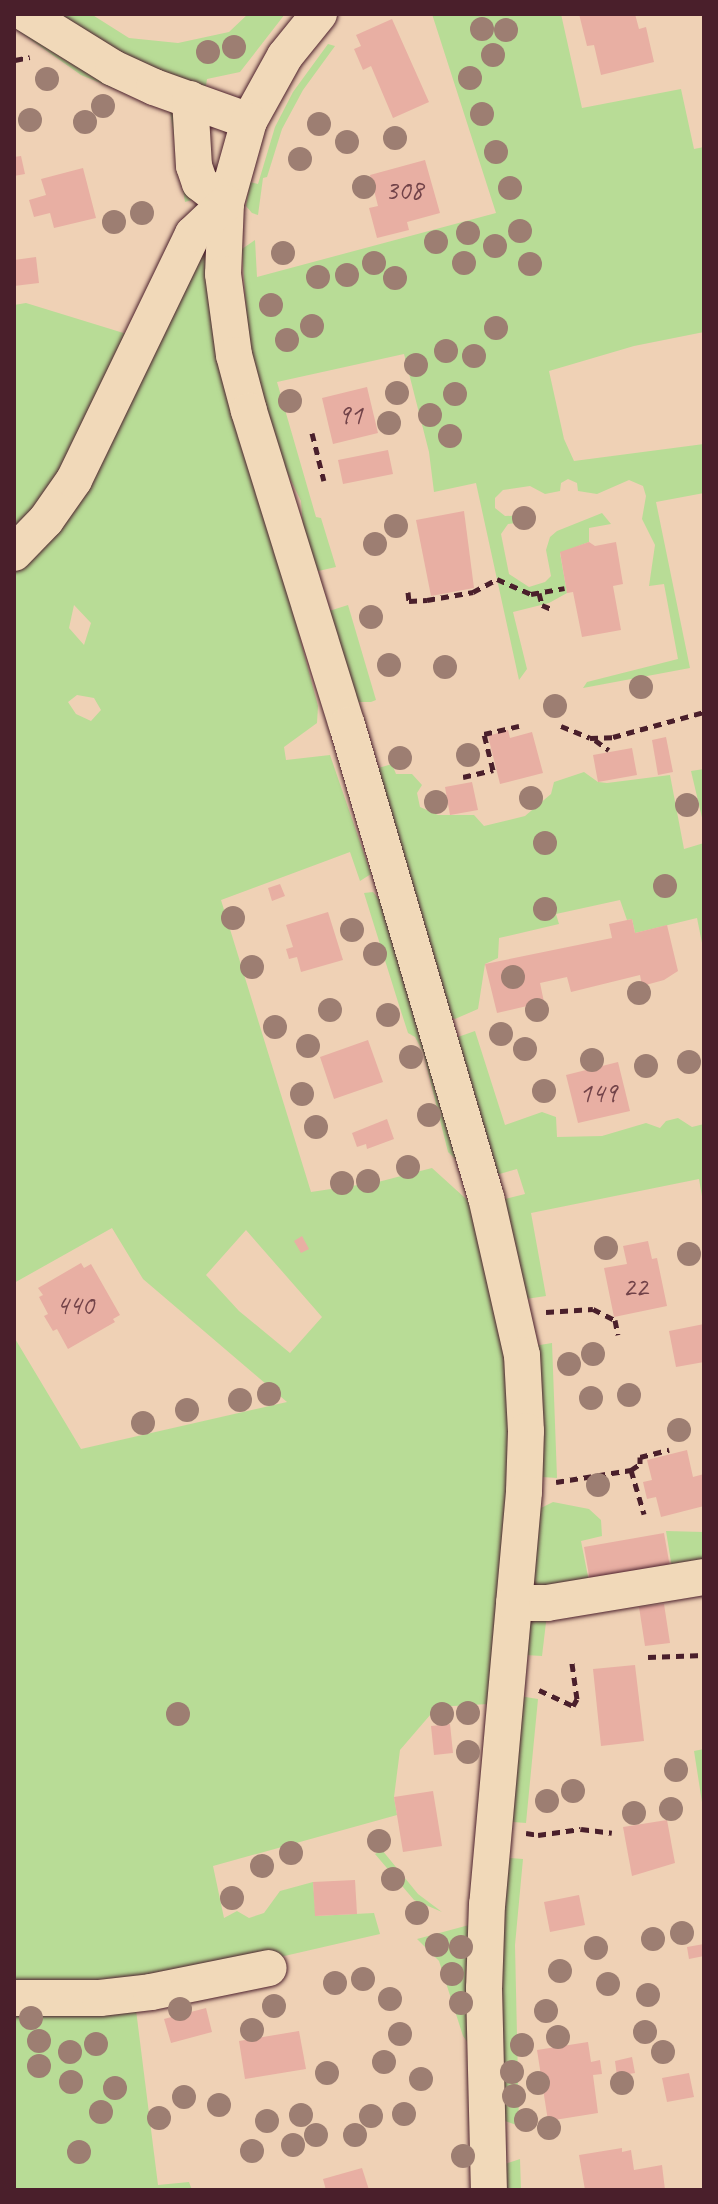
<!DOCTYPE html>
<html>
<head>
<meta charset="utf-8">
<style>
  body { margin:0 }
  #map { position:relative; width:718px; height:2204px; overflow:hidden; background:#efd1b5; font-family:Caveat,sans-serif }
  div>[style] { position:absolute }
  .green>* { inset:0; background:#b8dc96 }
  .building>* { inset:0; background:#e8afa3 }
  .path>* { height:5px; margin-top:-2.5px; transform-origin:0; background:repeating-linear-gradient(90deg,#4a1f2b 0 8px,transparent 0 14px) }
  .roads { filter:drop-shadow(0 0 2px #4a1f2b) drop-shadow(0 0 2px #4a1f2b) }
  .minor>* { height:36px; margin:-18px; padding:0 18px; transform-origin:18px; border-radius:18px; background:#f1d9b9 }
  .trees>* { width:24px; height:24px; margin:-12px; border-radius:50%; background:#9d7e72 }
  span { translate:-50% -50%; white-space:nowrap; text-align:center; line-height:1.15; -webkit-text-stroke:6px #f1d9b9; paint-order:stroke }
  .number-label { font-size:28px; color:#724349 }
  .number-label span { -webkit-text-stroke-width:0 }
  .frame { position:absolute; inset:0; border:16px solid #4a1f2b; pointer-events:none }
</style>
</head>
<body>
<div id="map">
  <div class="green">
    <div style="clip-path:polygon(40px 14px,91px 14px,129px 38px,178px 43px,229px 32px,248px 14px,285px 14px,240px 72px,207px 79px,206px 86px,168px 81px)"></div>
    <div style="clip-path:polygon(432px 14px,561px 14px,582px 108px,681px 89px,694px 149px,704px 147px,704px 332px,634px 346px,549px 371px,564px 439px,574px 461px,704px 444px,704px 493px,656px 502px,690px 668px,583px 688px,587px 682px,678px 659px,664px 584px,649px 586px,655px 545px,642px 519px,646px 496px,643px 486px,629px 480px,597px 494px,578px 491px,577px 483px,568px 479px,561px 483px,560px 491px,545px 494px,530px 486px,503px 490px,495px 498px,495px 508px,505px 516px,529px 515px,524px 522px,508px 524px,501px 534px,509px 574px,529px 587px,545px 582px,551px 576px,546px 550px,550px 537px,557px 531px,602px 513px,611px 524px,589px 528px,589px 542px,560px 553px,567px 593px,549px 603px,513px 612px,527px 669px,519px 680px,476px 483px,434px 492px,429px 452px,404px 354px,277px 382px,316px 517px,321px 518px,336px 567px,314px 572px,304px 540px,301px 501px,274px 445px,248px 341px,242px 249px,255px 240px,257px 277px,496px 213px)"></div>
    <div style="clip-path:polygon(14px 15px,172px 103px,192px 200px,185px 202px,170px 112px,81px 75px,14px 28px)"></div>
    <div style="clip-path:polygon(328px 44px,335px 46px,303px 90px,282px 129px,267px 177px,263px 178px,258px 215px,252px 213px,246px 206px,250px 182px,258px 184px,275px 127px,293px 92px)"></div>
    <div style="clip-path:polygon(evenodd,205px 245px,207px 290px,318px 706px,317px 723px,284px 747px,286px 760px,330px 755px,371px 874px,360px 881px,350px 852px,221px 900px,311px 1192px,378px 1182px,432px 1168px,475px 1207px,510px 1371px,514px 1465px,488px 1704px,437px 1707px,400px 1750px,394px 1797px,397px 1815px,213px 1866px,224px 1918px,237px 1911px,249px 1918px,264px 1913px,280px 1891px,313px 1882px,316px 1916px,374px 1913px,380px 1934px,146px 1988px,14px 1986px,14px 1337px,81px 1449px,287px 1402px,143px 1279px,112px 1228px,14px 1283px,14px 566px,205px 245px,74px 605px,91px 623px,84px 645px,69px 628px,74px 605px,205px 245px,77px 695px,94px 698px,101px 710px,91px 721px,76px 714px,68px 702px,77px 695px,205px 245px,246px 1230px,322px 1317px,290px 1353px,239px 1311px,206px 1275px,246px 1230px)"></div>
    <div style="clip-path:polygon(26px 303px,130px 335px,91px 418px,14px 544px,14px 305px)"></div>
    <div style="clip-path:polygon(348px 605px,376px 700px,371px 702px,358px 702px,326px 612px)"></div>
    <div style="clip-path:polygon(392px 764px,396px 774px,412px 774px,422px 785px,417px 793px,420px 807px,438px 815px,474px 815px,484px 826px,525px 816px,551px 794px,554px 782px,584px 772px,598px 782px,607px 783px,670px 775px,684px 849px,704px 843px,704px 953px,697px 918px,635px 933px,632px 919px,627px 920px,620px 900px,556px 914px,559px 924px,499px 938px,498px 958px,485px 964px,478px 1009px,455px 1019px,449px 1016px,375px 769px)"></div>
    <div style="clip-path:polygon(704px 769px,704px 826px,691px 771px)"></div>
    <div style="clip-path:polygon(373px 892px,382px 903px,465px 1168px,448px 1152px,423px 1052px,415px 1037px,408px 1033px,398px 1002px,364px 893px)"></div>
    <div style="clip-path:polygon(475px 1031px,505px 1125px,542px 1112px,556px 1117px,557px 1137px,602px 1136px,646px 1123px,660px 1128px,666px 1121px,678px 1118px,692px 1127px,704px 1124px,704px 1208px,699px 1179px,531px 1213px,546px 1296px,526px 1299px,501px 1200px,525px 1194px,517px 1169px,496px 1175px,462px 1063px,458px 1037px)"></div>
    <div style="clip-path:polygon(552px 1343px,557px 1478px,542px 1477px,534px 1346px)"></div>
    <div style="clip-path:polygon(553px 1502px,589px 1509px,601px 1520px,602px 1536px,581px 1541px,590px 1587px,531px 1588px,537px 1510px)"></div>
    <div style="clip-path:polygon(666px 1531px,704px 1532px,704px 1562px,672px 1568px)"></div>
    <div style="clip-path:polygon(547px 1614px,542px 1656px,525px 1655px,529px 1615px)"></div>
    <div style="clip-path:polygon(519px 1696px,538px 1699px,526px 1823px,513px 1822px,507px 1815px)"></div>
    <div style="clip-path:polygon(704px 1749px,704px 1815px,694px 1751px)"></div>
    <div style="clip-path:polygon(382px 1850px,418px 1894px,442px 1912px,414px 1900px,375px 1854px)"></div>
    <div style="clip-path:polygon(510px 1858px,523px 1859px,515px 1945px,519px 2126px,505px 2121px,499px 2043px,503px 1863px)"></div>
    <div style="clip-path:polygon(469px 1925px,471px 2047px,463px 2036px,439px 1961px,417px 1939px)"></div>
    <div style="clip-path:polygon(135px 2002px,158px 2185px,189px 2182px,192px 2190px,14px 2190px,14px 2008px)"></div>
    <div style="clip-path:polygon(520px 2159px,521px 2190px,502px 2190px,505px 2164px)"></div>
  </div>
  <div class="building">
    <div style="clip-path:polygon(579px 14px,635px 14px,639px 29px,646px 27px,654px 62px,601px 75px,594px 45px,587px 46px)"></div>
    <div style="clip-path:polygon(392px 19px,429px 102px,393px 118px,371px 66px,363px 70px,354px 49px,361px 46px,356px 35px)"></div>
    <div style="clip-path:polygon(21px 156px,25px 174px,14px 176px,14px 157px)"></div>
    <div style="clip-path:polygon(425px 160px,440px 213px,407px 222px,409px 230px,377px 238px,369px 208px,378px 206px,370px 175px)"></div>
    <div style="clip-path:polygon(83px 168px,96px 218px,54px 228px,50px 213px,34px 217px,29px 200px,46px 195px,41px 179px)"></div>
    <div style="clip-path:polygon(36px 257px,39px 283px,14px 286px,14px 260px)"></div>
    <div style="clip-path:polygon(367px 387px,378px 433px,333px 444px,322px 398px)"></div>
    <div style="clip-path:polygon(388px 450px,393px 474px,343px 484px,338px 460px)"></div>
    <div style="clip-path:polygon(464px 511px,474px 588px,431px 596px,416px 520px)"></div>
    <div style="clip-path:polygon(589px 542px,595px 546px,616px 542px,623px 584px,613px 586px,621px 630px,582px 637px,573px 592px,567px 593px,560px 552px)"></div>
    <div style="clip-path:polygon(508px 730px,510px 738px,532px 732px,543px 773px,500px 784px,488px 736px)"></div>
    <div style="clip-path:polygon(666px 737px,673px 772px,658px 775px,652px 740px)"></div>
    <div style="clip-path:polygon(632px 748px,637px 775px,598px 782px,593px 755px)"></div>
    <div style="clip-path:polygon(472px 782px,478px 810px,450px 815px,445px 787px)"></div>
    <div style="clip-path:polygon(280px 884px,285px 896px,272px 901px,268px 888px)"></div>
    <div style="clip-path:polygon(328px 912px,343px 960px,301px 972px,297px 957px,289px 959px,286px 949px,293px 947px,286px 925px)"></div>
    <div style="clip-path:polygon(632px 919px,635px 933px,667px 925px,678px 971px,664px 980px,642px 986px,640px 975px,571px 992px,567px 977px,540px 983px,544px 1002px,497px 1013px,485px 964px,612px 938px,609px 924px)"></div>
    <div style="clip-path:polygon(368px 1040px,383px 1082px,334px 1099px,320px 1057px)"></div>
    <div style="clip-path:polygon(618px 1062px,630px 1111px,578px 1123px,566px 1075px)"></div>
    <div style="clip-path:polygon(387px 1119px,394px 1139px,367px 1149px,366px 1144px,357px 1147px,352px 1133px)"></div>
    <div style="clip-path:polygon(302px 1236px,309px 1249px,301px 1253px,294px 1241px)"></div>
    <div style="clip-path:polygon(648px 1241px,652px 1259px,657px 1258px,667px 1306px,614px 1317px,604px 1268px,627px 1264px,623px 1246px)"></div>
    <div style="clip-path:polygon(81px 1263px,84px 1268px,91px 1264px,120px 1315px,113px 1319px,115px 1322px,68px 1349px,57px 1329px,53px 1331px,44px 1316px,48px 1314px,39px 1297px,43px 1295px,38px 1288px)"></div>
    <div style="clip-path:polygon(704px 1324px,704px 1362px,676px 1367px,669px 1331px)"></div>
    <div style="clip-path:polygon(687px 1450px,693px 1477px,704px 1474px,704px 1506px,661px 1517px,656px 1497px,647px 1499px,643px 1482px,652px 1480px,647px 1460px)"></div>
    <div style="clip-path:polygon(664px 1533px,670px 1567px,590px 1581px,584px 1547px)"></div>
    <div style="clip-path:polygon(664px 1604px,670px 1643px,645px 1646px,639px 1607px)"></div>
    <div style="clip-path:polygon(635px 1665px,644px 1741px,601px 1746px,593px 1669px)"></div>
    <div style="clip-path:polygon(450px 1724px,453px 1753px,434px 1755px,431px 1726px)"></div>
    <div style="clip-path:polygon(433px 1791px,442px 1846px,403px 1852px,394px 1797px)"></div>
    <div style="clip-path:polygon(667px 1820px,675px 1863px,632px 1876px,623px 1827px)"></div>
    <div style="clip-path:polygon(355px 1880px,357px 1914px,315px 1916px,313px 1882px)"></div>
    <div style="clip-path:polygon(579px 1895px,585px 1925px,550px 1932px,544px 1902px)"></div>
    <div style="clip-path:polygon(704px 1944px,704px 1956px,689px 1959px,687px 1947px)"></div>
    <div style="clip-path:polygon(206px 2008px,212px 2032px,171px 2043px,164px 2019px)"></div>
    <div style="clip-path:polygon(299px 2031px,306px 2069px,245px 2079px,239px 2041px)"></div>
    <div style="clip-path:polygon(588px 2042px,591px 2062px,600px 2060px,602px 2074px,593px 2075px,598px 2113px,548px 2121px,537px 2050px)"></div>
    <div style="clip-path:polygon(632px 2057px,635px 2073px,617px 2076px,615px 2061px)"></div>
    <div style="clip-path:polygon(689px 2073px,694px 2097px,667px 2102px,662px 2078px)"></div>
    <div style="clip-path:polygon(622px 2148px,622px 2152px,631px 2150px,634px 2170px,662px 2165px,665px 2190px,585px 2190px,579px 2155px)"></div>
    <div style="clip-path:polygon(362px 2168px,369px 2190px,326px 2190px,323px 2179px)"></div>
  </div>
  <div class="path">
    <div style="left:15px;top:60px;width:15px;rotate:-11deg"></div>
    <div style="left:312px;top:433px;width:49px;rotate:76deg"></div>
    <div style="left:408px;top:592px;width:9px;rotate:84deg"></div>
    <div style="left:409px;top:601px;width:18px;rotate:-3deg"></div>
    <div style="left:427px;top:600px;width:47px;rotate:-9.9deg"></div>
    <div style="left:473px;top:592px;width:27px;rotate:-28deg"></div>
    <div style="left:497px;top:579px;width:37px;rotate:24deg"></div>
    <div style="left:531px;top:594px;width:34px;rotate:-10deg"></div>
    <div style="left:539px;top:593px;width:12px;rotate:76deg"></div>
    <div style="left:542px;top:605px;width:13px;rotate:23deg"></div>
    <div style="left:561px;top:726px;width:31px;rotate:22deg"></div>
    <div style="left:590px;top:738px;width:23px;rotate:-2deg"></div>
    <div style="left:613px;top:737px;width:94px;rotate:-15.4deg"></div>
    <div style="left:595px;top:740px;width:17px;rotate:36deg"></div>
    <div style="left:463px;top:777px;width:31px;rotate:-13deg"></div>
    <div style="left:493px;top:770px;width:37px;rotate:-104deg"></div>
    <div style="left:484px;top:734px;width:36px;rotate:-13deg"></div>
    <div style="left:546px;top:1312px;width:47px;rotate:-3.7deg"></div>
    <div style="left:593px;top:1309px;width:25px;rotate:27deg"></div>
    <div style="left:615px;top:1320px;width:15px;rotate:79deg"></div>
    <div style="left:631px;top:1470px;width:11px;rotate:-34deg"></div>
    <div style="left:640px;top:1464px;width:7px;rotate:-90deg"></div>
    <div style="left:640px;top:1457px;width:30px;rotate:-14deg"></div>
    <div style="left:556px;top:1482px;width:76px;rotate:-9.1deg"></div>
    <div style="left:631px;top:1470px;width:46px;rotate:73.5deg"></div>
    <div style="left:648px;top:1657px;width:56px;rotate:-2deg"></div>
    <div style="left:539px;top:1690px;width:38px;rotate:25deg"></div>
    <div style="left:573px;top:1706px;width:8px;rotate:-60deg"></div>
    <div style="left:577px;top:1699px;width:37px;rotate:-98deg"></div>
    <div style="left:526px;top:1833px;width:12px;rotate:9deg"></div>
    <div style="left:538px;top:1835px;width:43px;rotate:-7.9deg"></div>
    <div style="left:581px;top:1829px;width:31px;rotate:7deg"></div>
  </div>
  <div class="roads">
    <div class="minor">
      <div style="left:26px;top:14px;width:102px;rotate:31.8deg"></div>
      <div style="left:113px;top:68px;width:45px;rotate:24.9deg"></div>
      <div style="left:154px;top:87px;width:101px;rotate:19.7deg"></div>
      <div style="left:319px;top:14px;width:54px;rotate:129deg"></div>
      <div style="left:285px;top:56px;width:74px;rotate:119deg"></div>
      <div style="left:249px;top:121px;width:85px;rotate:105.7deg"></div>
      <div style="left:226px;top:203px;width:71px;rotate:92.4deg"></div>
      <div style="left:223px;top:274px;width:82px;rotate:82.3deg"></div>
      <div style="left:234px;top:355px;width:58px;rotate:75deg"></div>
      <div style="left:249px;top:411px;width:329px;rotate:72.7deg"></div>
      <div style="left:347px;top:725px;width:492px;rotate:73.6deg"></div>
      <div style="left:486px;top:1197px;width:162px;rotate:77.2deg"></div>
      <div style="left:522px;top:1355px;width:76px;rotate:87deg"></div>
      <div style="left:526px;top:1431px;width:61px;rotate:91.9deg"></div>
      <div style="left:524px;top:1492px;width:414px;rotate:95.1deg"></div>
      <div style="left:487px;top:1904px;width:84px;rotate:92deg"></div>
      <div style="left:484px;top:1988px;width:202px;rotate:88.6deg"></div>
      <div style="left:190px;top:99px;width:67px;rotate:86.6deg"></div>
      <div style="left:194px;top:166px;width:18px;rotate:71deg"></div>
      <div style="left:200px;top:183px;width:33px;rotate:38deg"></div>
      <div style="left:14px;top:553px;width:46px;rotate:-45.9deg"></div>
      <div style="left:46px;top:520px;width:49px;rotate:-55deg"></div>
      <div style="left:74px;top:480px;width:273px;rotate:-64.2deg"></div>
      <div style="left:193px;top:234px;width:45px;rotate:-43.2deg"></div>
      <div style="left:514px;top:1603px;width:33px"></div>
      <div style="left:547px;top:1603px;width:159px;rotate:-9.4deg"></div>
      <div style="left:14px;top:1998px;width:86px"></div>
      <div style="left:100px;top:1998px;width:51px;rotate:-6.7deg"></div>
      <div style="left:151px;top:1992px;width:120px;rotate:-11.5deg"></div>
    </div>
  </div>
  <div class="trees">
    <div style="left:482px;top:29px"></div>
    <div style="left:506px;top:30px"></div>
    <div style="left:234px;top:47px"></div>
    <div style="left:208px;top:52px"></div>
    <div style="left:493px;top:55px"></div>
    <div style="left:470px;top:78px"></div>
    <div style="left:47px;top:79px"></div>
    <div style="left:103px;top:106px"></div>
    <div style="left:482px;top:114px"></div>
    <div style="left:30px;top:120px"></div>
    <div style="left:85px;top:122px"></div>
    <div style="left:319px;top:124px"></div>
    <div style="left:395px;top:138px"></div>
    <div style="left:347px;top:142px"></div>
    <div style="left:496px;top:152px"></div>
    <div style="left:300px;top:159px"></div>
    <div style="left:364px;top:187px"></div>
    <div style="left:510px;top:188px"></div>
    <div style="left:142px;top:213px"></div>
    <div style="left:114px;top:222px"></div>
    <div style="left:520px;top:231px"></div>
    <div style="left:468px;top:233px"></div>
    <div style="left:436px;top:242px"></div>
    <div style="left:495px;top:246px"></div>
    <div style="left:283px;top:253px"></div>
    <div style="left:374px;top:263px"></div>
    <div style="left:464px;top:263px"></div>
    <div style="left:530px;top:264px"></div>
    <div style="left:347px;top:275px"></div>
    <div style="left:318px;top:277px"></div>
    <div style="left:395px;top:278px"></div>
    <div style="left:271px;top:305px"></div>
    <div style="left:312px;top:326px"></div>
    <div style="left:496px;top:328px"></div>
    <div style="left:287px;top:340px"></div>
    <div style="left:446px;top:351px"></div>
    <div style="left:474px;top:356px"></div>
    <div style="left:416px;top:365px"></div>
    <div style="left:397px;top:393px"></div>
    <div style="left:455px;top:394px"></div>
    <div style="left:290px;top:401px"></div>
    <div style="left:430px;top:415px"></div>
    <div style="left:389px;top:423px"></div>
    <div style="left:450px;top:436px"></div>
    <div style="left:524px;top:518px"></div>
    <div style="left:396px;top:526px"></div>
    <div style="left:375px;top:544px"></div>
    <div style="left:371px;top:617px"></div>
    <div style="left:389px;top:665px"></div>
    <div style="left:445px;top:667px"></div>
    <div style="left:641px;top:687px"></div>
    <div style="left:555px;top:706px"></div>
    <div style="left:468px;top:755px"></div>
    <div style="left:400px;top:758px"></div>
    <div style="left:531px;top:798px"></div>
    <div style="left:436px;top:802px"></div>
    <div style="left:687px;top:805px"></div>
    <div style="left:545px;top:843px"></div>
    <div style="left:665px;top:886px"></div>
    <div style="left:545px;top:909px"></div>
    <div style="left:233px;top:918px"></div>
    <div style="left:352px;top:930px"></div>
    <div style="left:375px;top:954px"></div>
    <div style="left:252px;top:967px"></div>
    <div style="left:513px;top:977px"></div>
    <div style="left:639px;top:993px"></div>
    <div style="left:330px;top:1010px"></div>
    <div style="left:537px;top:1010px"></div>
    <div style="left:388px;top:1015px"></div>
    <div style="left:275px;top:1027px"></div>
    <div style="left:501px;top:1034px"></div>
    <div style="left:308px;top:1046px"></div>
    <div style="left:525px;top:1049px"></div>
    <div style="left:411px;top:1057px"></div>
    <div style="left:592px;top:1060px"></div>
    <div style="left:689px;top:1062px"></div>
    <div style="left:646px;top:1066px"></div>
    <div style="left:544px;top:1091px"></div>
    <div style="left:302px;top:1094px"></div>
    <div style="left:429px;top:1115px"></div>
    <div style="left:316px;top:1127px"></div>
    <div style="left:408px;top:1167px"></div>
    <div style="left:368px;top:1181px"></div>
    <div style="left:342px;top:1183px"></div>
    <div style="left:606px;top:1248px"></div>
    <div style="left:689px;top:1254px"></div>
    <div style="left:593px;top:1354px"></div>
    <div style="left:569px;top:1364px"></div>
    <div style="left:269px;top:1394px"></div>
    <div style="left:629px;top:1395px"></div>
    <div style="left:591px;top:1398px"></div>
    <div style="left:240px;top:1400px"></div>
    <div style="left:187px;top:1410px"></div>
    <div style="left:143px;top:1423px"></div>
    <div style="left:679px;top:1430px"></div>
    <div style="left:598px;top:1485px"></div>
    <div style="left:468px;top:1713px"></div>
    <div style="left:178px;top:1714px"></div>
    <div style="left:442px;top:1714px"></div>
    <div style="left:468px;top:1752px"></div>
    <div style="left:676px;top:1770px"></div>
    <div style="left:573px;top:1791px"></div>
    <div style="left:547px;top:1801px"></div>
    <div style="left:671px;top:1809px"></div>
    <div style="left:634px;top:1813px"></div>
    <div style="left:379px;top:1841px"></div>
    <div style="left:291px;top:1853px"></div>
    <div style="left:262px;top:1866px"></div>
    <div style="left:393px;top:1879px"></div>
    <div style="left:232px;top:1898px"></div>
    <div style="left:417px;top:1913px"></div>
    <div style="left:682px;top:1933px"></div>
    <div style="left:653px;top:1939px"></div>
    <div style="left:437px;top:1945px"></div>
    <div style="left:461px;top:1947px"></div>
    <div style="left:596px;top:1948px"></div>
    <div style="left:560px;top:1971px"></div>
    <div style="left:452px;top:1974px"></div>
    <div style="left:363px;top:1979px"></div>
    <div style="left:335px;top:1983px"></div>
    <div style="left:608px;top:1984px"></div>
    <div style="left:648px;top:1995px"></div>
    <div style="left:390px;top:1999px"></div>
    <div style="left:461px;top:2003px"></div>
    <div style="left:274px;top:2006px"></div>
    <div style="left:180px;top:2009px"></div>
    <div style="left:546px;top:2011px"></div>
    <div style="left:31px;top:2018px"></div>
    <div style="left:252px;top:2030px"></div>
    <div style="left:645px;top:2032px"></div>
    <div style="left:400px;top:2034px"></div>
    <div style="left:558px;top:2037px"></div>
    <div style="left:39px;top:2041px"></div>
    <div style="left:96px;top:2044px"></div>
    <div style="left:522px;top:2045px"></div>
    <div style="left:70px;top:2052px"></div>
    <div style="left:663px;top:2052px"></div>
    <div style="left:384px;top:2062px"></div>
    <div style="left:39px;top:2066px"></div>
    <div style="left:512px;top:2072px"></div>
    <div style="left:327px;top:2073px"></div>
    <div style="left:421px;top:2079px"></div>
    <div style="left:71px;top:2082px"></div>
    <div style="left:538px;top:2083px"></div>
    <div style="left:622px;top:2083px"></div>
    <div style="left:115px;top:2088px"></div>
    <div style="left:514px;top:2096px"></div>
    <div style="left:184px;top:2097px"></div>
    <div style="left:219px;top:2105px"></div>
    <div style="left:101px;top:2112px"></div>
    <div style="left:404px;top:2114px"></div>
    <div style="left:301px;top:2115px"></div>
    <div style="left:371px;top:2116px"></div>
    <div style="left:159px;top:2118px"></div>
    <div style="left:526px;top:2120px"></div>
    <div style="left:267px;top:2121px"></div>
    <div style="left:549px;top:2128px"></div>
    <div style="left:316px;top:2135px"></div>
    <div style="left:355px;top:2135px"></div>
    <div style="left:293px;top:2145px"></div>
    <div style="left:252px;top:2151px"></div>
    <div style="left:79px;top:2152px"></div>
    <div style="left:463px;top:2156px"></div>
  </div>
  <div class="number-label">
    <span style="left:404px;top:190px">308</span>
    <span style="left:350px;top:415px">91</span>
    <span style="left:598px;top:1093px">149</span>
    <span style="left:635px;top:1287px">22</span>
    <span style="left:75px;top:1305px">440</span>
  </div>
  <div class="frame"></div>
</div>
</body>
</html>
